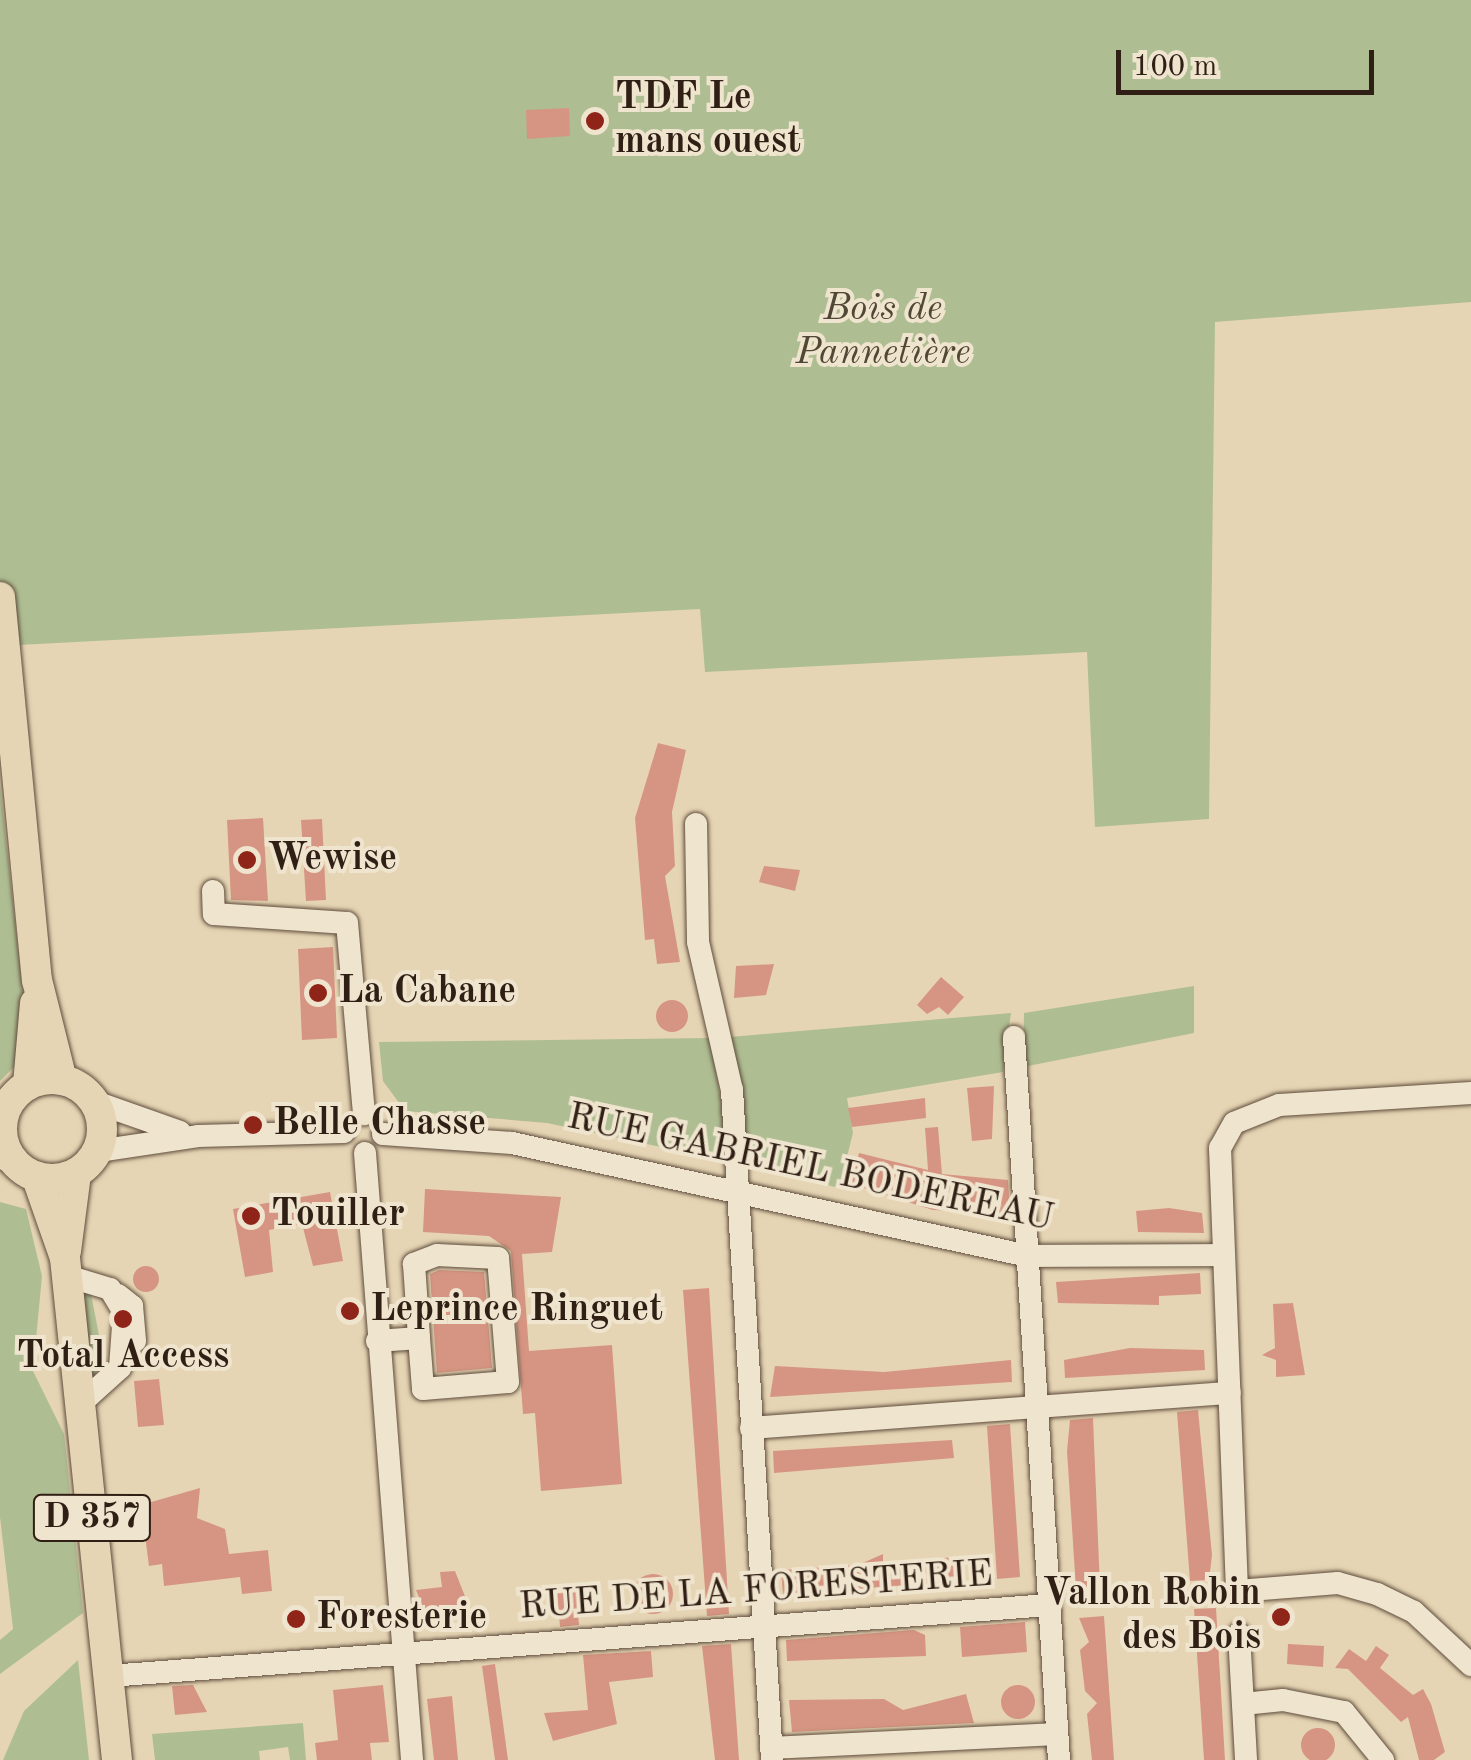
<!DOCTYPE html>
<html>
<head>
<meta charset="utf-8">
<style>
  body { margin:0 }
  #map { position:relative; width:1471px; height:1760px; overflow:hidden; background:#e6d5b4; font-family:"Old Standard TT",serif }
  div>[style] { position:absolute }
  .green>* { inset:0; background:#afbe92 }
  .building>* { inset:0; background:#d69582 }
  .round { border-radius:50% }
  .roads { filter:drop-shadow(0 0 2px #5e4c3c) drop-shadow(0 0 2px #5e4c3c) }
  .minor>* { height:22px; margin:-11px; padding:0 11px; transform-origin:11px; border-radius:11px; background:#efe4ce }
  .major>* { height:30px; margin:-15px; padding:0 15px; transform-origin:15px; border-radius:15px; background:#e6d5b4 }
  .major>.ring { margin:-15px; padding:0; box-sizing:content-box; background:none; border:30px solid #e6d5b4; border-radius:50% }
  .dots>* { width:28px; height:28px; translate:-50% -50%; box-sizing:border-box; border:5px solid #efe4ce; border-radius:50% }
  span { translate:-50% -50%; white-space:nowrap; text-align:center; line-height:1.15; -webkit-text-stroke:8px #efe4ce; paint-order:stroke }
  .shield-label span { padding:2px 8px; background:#efe4ce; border:2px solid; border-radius:8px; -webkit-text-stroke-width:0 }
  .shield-label { font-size:35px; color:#301f14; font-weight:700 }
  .poi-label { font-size:38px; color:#301f14; font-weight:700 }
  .left { translate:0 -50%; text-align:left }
  .right { translate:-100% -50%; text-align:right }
  .park-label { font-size:38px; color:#504734; font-style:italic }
  .street-label { font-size:38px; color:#301f14 }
  .scale { position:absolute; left:1116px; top:50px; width:258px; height:45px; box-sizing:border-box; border:5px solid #301f14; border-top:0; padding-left:12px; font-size:30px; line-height:35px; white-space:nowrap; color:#301f14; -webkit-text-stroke:8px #efe4ce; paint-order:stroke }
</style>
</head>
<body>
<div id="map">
  <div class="green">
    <div style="clip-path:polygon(0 0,1471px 0,1471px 302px,1215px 322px,1209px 819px,1095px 827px,1087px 652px,705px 672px,700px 609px,0 646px)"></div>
    <div style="clip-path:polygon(0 785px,26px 1020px,15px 1066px,0 1081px)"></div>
    <div style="clip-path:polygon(1194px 986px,1194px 1033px,1023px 1067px,1024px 1013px)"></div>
    <div style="clip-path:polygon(1011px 1013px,1003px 1072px,847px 1098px,853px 1133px,839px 1188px,744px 1164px,730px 1037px)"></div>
    <div style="clip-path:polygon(710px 1038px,732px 1162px,547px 1123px,405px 1111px,383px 1081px,379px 1042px)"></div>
    <div style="clip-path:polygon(0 1202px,26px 1209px,42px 1276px,33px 1371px,64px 1434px,83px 1613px,0 1674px,0 1640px,13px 1629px,0 1517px)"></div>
    <div style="clip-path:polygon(91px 1294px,105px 1366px,89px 1378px,80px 1295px)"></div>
    <div style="clip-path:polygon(78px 1660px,89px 1760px,3px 1760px,24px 1711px)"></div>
    <div style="clip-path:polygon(303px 1723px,306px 1760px,290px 1760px,288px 1747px,259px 1751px,260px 1760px,155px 1760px,152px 1734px)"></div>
  </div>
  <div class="building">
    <div style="clip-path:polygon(569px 108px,570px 136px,527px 139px,526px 110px)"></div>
    <div style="clip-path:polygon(658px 743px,686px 750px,672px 812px,675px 866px,665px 876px,680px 962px,657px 964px,654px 939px,645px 940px,635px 818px)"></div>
    <div style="clip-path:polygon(263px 818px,268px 901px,231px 900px,227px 820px)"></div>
    <div style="clip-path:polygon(322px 819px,326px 900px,306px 901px,301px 820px)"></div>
    <div style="clip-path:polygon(764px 866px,800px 870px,795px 891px,759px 882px)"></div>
    <div style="clip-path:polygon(333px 947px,337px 1038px,302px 1040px,298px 949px)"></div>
    <div style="clip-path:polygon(774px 964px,766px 995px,734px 998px,736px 966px)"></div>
    <div style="clip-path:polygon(941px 977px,964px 997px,948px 1015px,939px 1007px,927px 1014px,917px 1005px)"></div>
    <div class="round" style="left:656px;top:1000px;width:32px;height:32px"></div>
    <div style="clip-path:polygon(994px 1086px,992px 1139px,972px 1141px,967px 1088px)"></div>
    <div style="clip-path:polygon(925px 1098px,926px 1118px,852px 1127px,848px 1108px)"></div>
    <div style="clip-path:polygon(938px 1127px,942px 1174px,1008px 1180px,1010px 1213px,933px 1210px,851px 1184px,859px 1153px,928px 1170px,925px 1128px)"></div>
    <div style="clip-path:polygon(425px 1189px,561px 1197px,552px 1252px,522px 1254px,529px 1351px,612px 1345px,622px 1484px,541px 1491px,535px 1413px,523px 1414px,511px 1251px,489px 1236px,423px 1232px)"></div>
    <div style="clip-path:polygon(330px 1192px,343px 1261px,313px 1266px,302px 1224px,269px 1230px,273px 1272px,245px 1277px,233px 1209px)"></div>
    <div style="clip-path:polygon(1169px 1208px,1202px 1213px,1204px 1233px,1138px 1232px,1136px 1211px)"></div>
    <div class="round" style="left:133px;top:1266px;width:26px;height:26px"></div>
    <div style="clip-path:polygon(439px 1270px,484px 1272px,492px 1368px,437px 1373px,430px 1274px)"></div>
    <div style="clip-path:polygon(1200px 1273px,1201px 1294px,1159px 1296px,1159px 1305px,1058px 1303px,1056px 1282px)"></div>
    <div style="clip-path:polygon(709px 1288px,729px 1614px,707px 1616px,683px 1290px)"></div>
    <div style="clip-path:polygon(1293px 1303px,1305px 1375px,1276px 1377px,1276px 1360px,1262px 1355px,1275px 1348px,1273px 1304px)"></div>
    <div style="clip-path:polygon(1130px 1348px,1204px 1350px,1205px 1370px,1065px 1378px,1064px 1360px)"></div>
    <div style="clip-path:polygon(1011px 1360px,1012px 1382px,770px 1397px,775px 1366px,884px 1372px)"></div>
    <div style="clip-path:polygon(159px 1379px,164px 1425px,138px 1427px,134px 1381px)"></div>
    <div style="clip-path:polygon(1198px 1410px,1212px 1555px,1209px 1580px,1190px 1581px,1177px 1412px)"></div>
    <div style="clip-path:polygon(1093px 1418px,1100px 1588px,1076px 1589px,1067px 1451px,1070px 1420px)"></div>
    <div style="clip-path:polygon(1010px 1424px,1020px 1577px,997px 1579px,987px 1426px)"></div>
    <div style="clip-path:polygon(952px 1440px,954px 1458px,774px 1473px,773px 1451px)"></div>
    <div style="clip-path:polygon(200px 1488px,197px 1518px,225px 1529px,229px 1554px,268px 1550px,272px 1591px,242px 1594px,240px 1577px,164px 1586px,162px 1564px,149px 1566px,141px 1505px)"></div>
    <div style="clip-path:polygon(883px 1554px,883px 1562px,958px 1557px,960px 1581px,783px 1595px,781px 1570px,858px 1565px)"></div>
    <div style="clip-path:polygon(455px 1571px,468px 1604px,428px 1619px,416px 1590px,442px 1587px,440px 1572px)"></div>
    <div class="round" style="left:633px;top:1574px;width:40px;height:40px"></div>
    <div style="clip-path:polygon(576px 1587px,579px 1625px,560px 1627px,557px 1589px)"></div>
    <div style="clip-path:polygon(1216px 1608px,1225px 1760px,1204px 1760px,1194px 1609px)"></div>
    <div style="clip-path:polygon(1104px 1616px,1114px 1760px,1092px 1760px,1087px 1714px,1097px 1703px,1085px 1691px,1080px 1650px,1089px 1642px,1079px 1618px)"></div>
    <div style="clip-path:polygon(1025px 1622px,1027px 1652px,962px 1657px,960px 1627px)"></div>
    <div style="clip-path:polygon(914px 1630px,925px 1635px,926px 1656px,787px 1661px,786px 1640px)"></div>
    <div style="clip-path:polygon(731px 1644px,739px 1760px,715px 1760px,702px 1646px)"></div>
    <div style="clip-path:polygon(1288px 1644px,1324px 1646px,1323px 1667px,1287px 1664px)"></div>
    <div style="clip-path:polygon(1376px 1646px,1389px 1655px,1380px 1668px,1413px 1695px,1423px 1689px,1431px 1704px,1445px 1752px,1434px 1760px,1419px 1760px,1408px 1717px,1401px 1722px,1348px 1669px,1335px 1668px,1349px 1649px,1366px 1661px)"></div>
    <div style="clip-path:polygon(651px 1651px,653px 1677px,609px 1682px,617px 1724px,553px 1741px,544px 1713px,588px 1710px,583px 1655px)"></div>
    <div style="clip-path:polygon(495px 1664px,508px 1760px,495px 1760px,482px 1666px)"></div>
    <div style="clip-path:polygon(193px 1685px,207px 1712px,175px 1715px,172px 1686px)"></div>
    <div style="clip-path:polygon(383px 1685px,389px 1742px,370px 1743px,372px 1760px,317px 1760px,315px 1743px,338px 1740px,333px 1690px)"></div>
    <div class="round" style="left:1001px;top:1685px;width:34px;height:34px"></div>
    <div style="clip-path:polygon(966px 1694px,974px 1723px,792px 1732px,789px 1700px,884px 1699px,903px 1710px)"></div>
    <div style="clip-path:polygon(452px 1696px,458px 1760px,434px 1760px,427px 1699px)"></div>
    <div class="round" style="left:1301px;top:1728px;width:34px;height:34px"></div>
  </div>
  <div class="roads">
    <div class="minor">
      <div style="left:696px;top:824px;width:118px;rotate:89deg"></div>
      <div style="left:698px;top:942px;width:152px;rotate:77.1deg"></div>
      <div style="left:732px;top:1090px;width:671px;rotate:86.58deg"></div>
      <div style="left:213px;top:891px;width:23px;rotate:88deg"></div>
      <div style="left:214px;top:914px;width:133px;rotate:3.9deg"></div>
      <div style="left:347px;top:923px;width:192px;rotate:84.9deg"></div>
      <div style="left:1014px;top:1037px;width:724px;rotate:86.44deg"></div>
      <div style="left:1471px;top:1093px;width:192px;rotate:176.4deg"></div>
      <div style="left:1279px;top:1105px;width:48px;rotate:158.2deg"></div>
      <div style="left:1234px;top:1123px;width:29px;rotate:119deg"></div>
      <div style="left:1220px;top:1148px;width:443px;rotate:87.8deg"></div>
      <div style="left:1237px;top:1591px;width:101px;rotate:-4.5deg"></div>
      <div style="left:1338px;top:1583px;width:41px;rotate:15.8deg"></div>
      <div style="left:1377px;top:1594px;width:41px;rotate:25.9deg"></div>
      <div style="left:1414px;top:1612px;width:78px;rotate:42.9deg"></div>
      <div style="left:95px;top:1102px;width:90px;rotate:19.4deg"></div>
      <div style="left:0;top:1109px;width:12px;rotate:-35deg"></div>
      <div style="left:383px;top:1134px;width:129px;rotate:4deg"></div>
      <div style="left:512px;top:1143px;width:528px;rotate:12.35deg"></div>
      <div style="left:1028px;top:1256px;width:196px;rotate:-0.3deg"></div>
      <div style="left:98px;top:1151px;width:101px;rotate:-8.5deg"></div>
      <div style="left:198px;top:1136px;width:146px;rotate:-1.6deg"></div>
      <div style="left:365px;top:1153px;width:609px;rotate:85.57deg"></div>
      <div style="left:0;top:1157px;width:17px;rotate:25deg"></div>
      <div style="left:67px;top:1276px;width:45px;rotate:16.8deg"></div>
      <div style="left:110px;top:1289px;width:21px;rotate:59deg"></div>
      <div style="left:118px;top:1295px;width:18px;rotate:38deg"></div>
      <div style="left:132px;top:1306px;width:35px;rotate:85deg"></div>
      <div style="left:377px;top:1341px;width:42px;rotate:-4.1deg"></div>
      <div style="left:419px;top:1338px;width:51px;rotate:85.5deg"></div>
      <div style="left:423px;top:1389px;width:85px;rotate:-4.7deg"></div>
      <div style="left:508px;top:1382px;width:124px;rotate:-94.6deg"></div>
      <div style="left:498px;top:1258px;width:61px;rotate:-177.2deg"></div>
      <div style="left:437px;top:1255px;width:25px;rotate:159deg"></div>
      <div style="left:414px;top:1264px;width:74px;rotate:86.1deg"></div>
      <div style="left:80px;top:1404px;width:54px;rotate:-42deg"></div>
      <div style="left:120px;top:1368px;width:42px;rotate:-85.9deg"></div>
      <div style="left:751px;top:1428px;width:480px;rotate:-4.2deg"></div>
      <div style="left:1239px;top:1634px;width:126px;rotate:86.8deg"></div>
      <div style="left:109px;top:1676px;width:943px;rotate:-4.32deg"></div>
      <div style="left:1243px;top:1704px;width:40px;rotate:-5.7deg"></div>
      <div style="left:1283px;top:1700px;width:62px;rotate:11.1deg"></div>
      <div style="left:1344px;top:1712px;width:62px;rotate:50.9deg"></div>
      <div style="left:771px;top:1748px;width:286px;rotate:-2.8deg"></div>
    </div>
    <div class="major">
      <div style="left:0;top:597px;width:385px;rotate:84.5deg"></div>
      <div style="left:37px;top:980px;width:103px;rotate:76deg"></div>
      <div class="ring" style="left:2px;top:1079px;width:70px;height:70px"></div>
      <div style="left:28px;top:1085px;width:82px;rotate:-85.1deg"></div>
      <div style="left:37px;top:1178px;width:85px;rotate:70.7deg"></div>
      <div style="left:65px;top:1258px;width:505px;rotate:84.09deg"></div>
      <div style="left:66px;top:1251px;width:78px;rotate:-82.6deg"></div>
    </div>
  </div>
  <div class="dots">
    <div style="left:595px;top:121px;background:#8f2418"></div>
    <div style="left:247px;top:860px;background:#8f2418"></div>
    <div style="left:318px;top:993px;background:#8f2418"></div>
    <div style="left:253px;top:1125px;background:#8f2418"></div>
    <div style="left:251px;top:1216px;background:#8f2418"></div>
    <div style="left:350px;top:1311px;background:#8f2418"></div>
    <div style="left:123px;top:1319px;background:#8f2418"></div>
    <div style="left:1281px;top:1617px;background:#8f2418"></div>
    <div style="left:296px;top:1619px;background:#8f2418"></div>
  </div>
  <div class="shield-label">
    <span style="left:92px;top:1518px">D 357</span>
  </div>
  <div class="poi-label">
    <span class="left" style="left:615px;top:121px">TDF Le<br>mans ouest</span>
    <span class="left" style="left:267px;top:860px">Wewise</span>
    <span class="left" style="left:338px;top:993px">La Cabane</span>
    <span class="left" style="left:273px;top:1125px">Belle Chasse</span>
    <span class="left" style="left:271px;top:1216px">Touiller</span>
    <span class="left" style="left:370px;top:1311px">Leprince Ringuet</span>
    <span style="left:123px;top:1358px">Total Access</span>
    <span class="right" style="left:1261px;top:1617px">Vallon Robin<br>des Bois</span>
    <span class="left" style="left:316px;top:1619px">Foresterie</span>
  </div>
  <div class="park-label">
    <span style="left:883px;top:332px">Bois de<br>Pannetière</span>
  </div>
  <div class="street-label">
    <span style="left:810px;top:1169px;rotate:12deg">RUE GABRIEL BODEREAU</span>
    <span style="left:756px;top:1592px;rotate:-4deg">RUE DE LA FORESTERIE</span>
  </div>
  <div class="scale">100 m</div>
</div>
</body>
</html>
